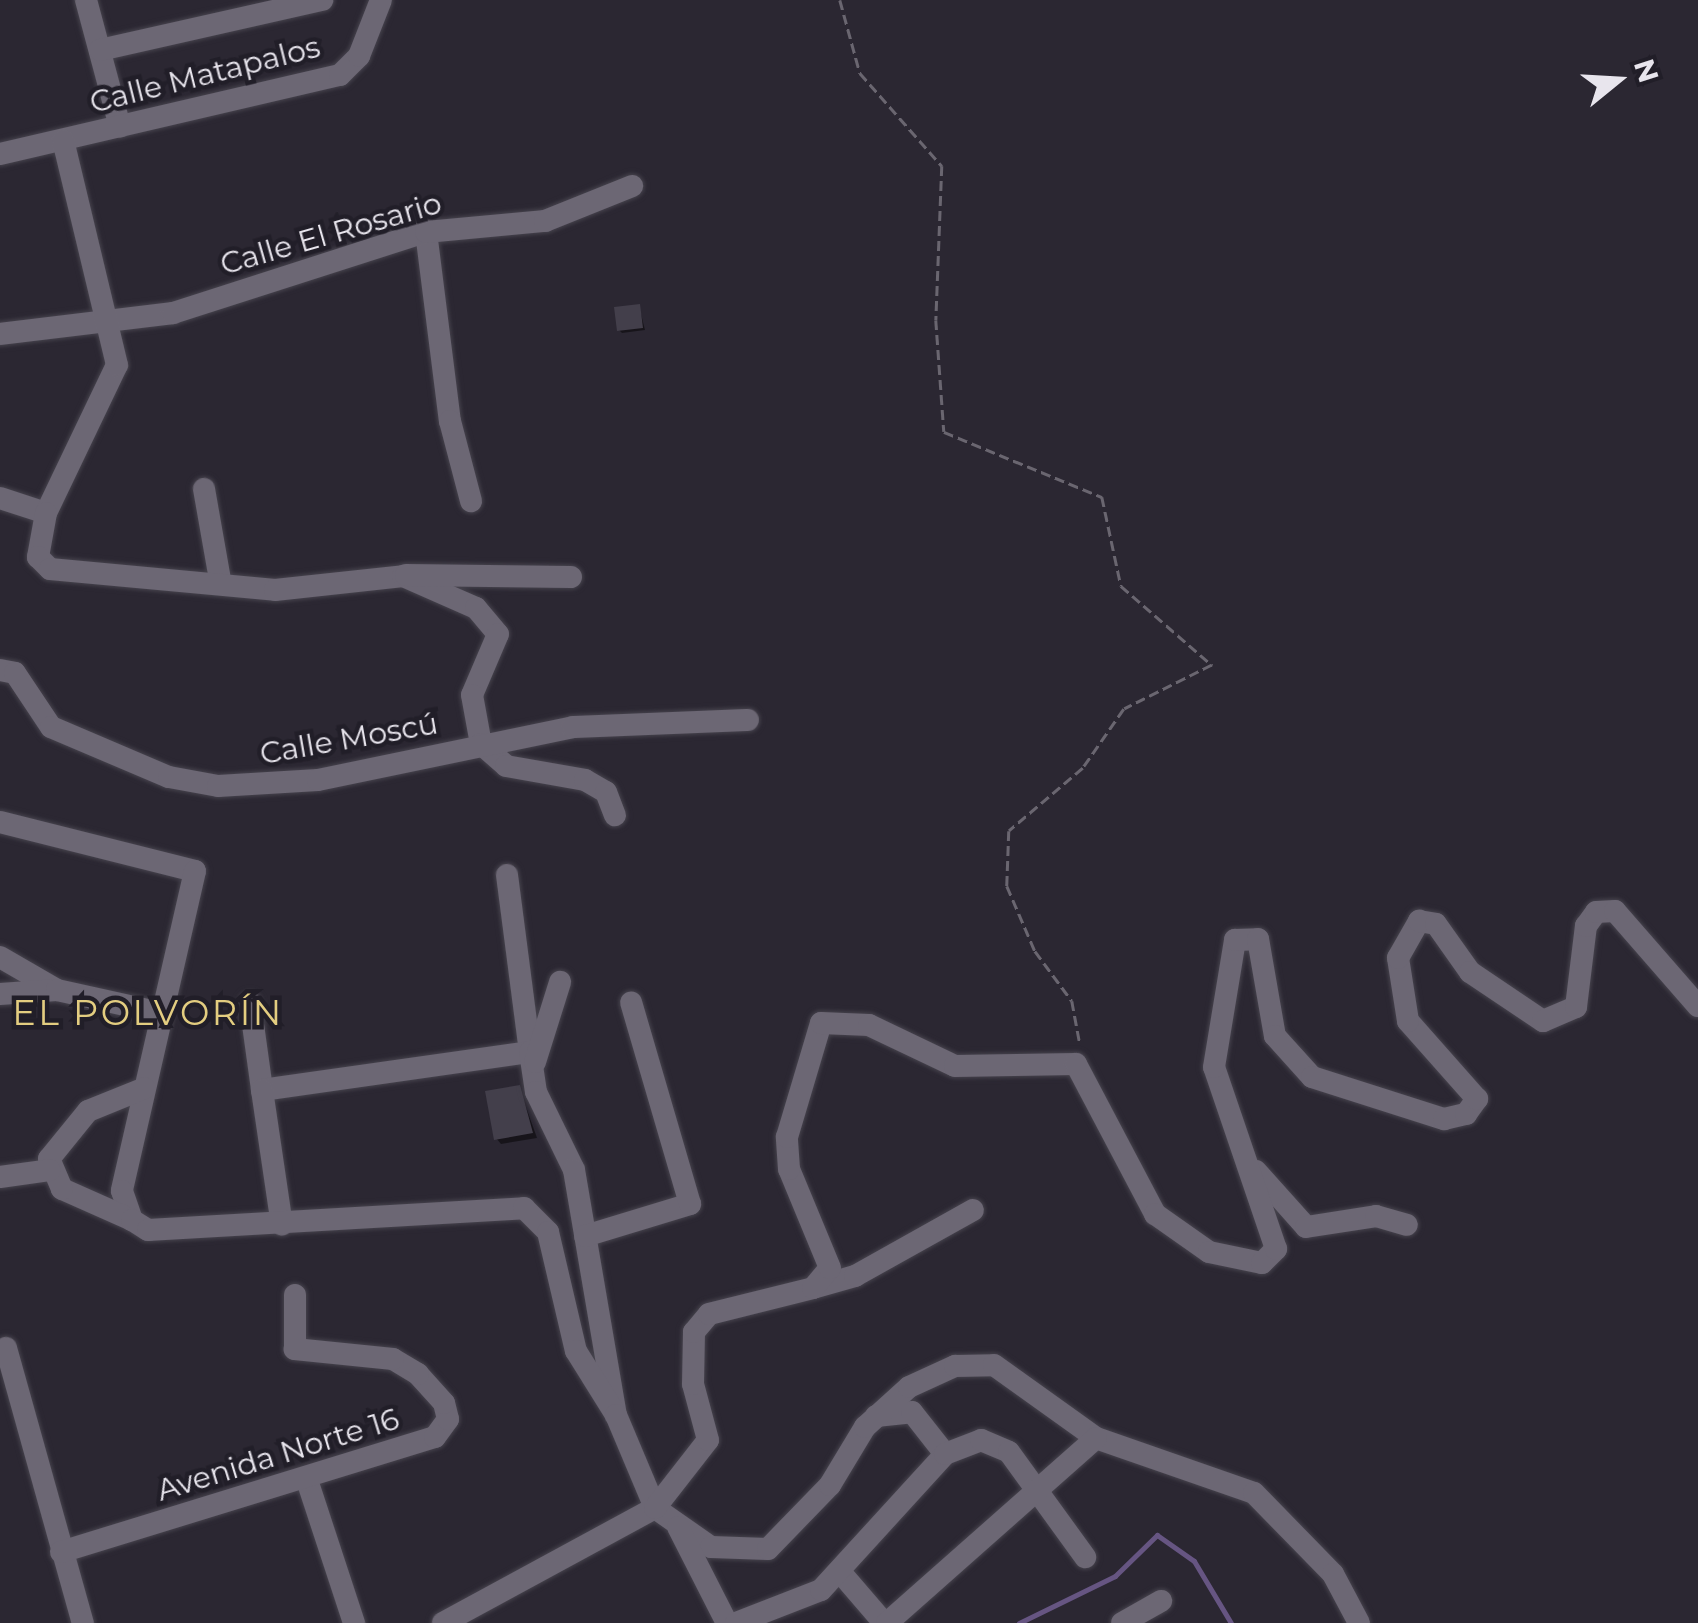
<!DOCTYPE html>
<html>
<head>
<meta charset="utf-8">
<style>
  body { margin:0 }
  #map { position:relative; width:1698px; height:1623px; overflow:hidden; background:#2b2732; font-family:Montserrat,sans-serif }
  div>[style] { position:absolute }
  .shadow>* { inset:0; background:#0007 }
  .stream>* { height:5px; margin:-2.5px; padding:0 2.5px; transform-origin:2.5px; border-radius:2.5px; background:#665582 }
  .building>* { inset:0; background:#433f4b }
  .path>* { height:2.5px; margin-top:-1.25px; transform-origin:0; background:repeating-linear-gradient(90deg,#6a6670 0 10px,transparent 0 15px) }
  .roads { filter:drop-shadow(0 0 2px #46434d) drop-shadow(0 0 2px #46434d) }
  .minor>* { height:22px; margin:-11px; padding:0 11px; transform-origin:11px; border-radius:11px; background:#6c6774 }
  span { translate:-50% -50%; white-space:nowrap; text-align:center; line-height:1.15; -webkit-text-stroke:9px #211e28; paint-order:stroke }
  .street-label { font-size:30px; color:#e8e5ed }
  .quarter-label { font-size:35px; color:#e3cd80; letter-spacing:2.5px }
  .north { position:absolute; left:1568px; top:30px; width:100px; height:100px; -webkit-text-stroke:8px #211e28; paint-order:stroke; rotate:72deg; font-size:28px; font-weight:700; line-height:40px; text-align:center; color:#e8e5ed }
  .north::after { content:''; display:block; margin:auto; width:35px; height:45px; background:#e8e5ed; clip-path:polygon(50% 0,100% 100%,50% 72%,0 100%) }
</style>
</head>
<body>
<div id="map">
  <div class="shadow">
    <div style="clip-path:polygon(639px 306px,645px 330px,622px 333px,619px 330px)"></div>
    <div style="clip-path:polygon(519px 1087px,537px 1138px,501px 1144px,496px 1138px)"></div>
  </div>
  <div class="stream">
    <div style="left:1019px;top:1623px;width:107px;rotate:-26.1deg"></div>
    <div style="left:1115px;top:1576px;width:59px;rotate:-44.3deg"></div>
    <div style="left:1157px;top:1535px;width:45px;rotate:35.1deg"></div>
    <div style="left:1194px;top:1561px;width:72px;rotate:59.2deg"></div>
  </div>
  <div class="building">
    <div style="clip-path:polygon(640px 304px,643px 328px,617px 331px,614px 307px)"></div>
    <div style="clip-path:polygon(520px 1085px,533px 1133px,494px 1140px,485px 1091px)"></div>
  </div>
  <div class="path">
    <div style="left:840px;top:0;width:76px;rotate:74.7deg"></div>
    <div style="left:860px;top:73px;width:124px;rotate:48.6deg"></div>
    <div style="left:942px;top:166px;width:154px;rotate:92.2deg"></div>
    <div style="left:936px;top:320px;width:112px;rotate:85.9deg"></div>
    <div style="left:944px;top:432px;width:171px;rotate:22.4deg"></div>
    <div style="left:1102px;top:497px;width:91px;rotate:77.9deg"></div>
    <div style="left:1121px;top:586px;width:121px;rotate:41deg"></div>
    <div style="left:1212px;top:665px;width:98px;rotate:153.4deg"></div>
    <div style="left:1124px;top:709px;width:72px;rotate:124.8deg"></div>
    <div style="left:1083px;top:768px;width:97px;rotate:139.6deg"></div>
    <div style="left:1009px;top:831px;width:55px;rotate:92.1deg"></div>
    <div style="left:1007px;top:886px;width:71px;rotate:66.7deg"></div>
    <div style="left:1035px;top:951px;width:62px;rotate:53.5deg"></div>
    <div style="left:1072px;top:1001px;width:44px;rotate:79.5deg"></div>
  </div>
  <div class="roads">
    <div class="minor">
      <div style="left:86px;top:0;width:131px;rotate:75deg"></div>
      <div style="left:100px;top:50px;width:228px;rotate:-12.7deg"></div>
      <div style="left:0;top:154px;width:349px;rotate:-13.1deg"></div>
      <div style="left:340px;top:75px;width:27px;rotate:-45deg"></div>
      <div style="left:359px;top:56px;width:60px;rotate:-68.6deg"></div>
      <div style="left:426px;top:232px;width:191px;rotate:82.8deg"></div>
      <div style="left:450px;top:421px;width:83px;rotate:75.3deg"></div>
      <div style="left:0;top:334px;width:174px;rotate:-6.9deg"></div>
      <div style="left:173px;top:313px;width:266px;rotate:-17.8deg"></div>
      <div style="left:426px;top:232px;width:120px;rotate:-5.3deg"></div>
      <div style="left:545px;top:221px;width:94px;rotate:-21.9deg"></div>
      <div style="left:204px;top:489px;width:92px;rotate:80deg"></div>
      <div style="left:0;top:498px;width:48px;rotate:18.1deg"></div>
      <div style="left:46px;top:513px;width:164px;rotate:-64.4deg"></div>
      <div style="left:117px;top:365px;width:231px;rotate:-103.5deg"></div>
      <div style="left:46px;top:513px;width:45px;rotate:100.3deg"></div>
      <div style="left:38px;top:557px;width:17px;rotate:45deg"></div>
      <div style="left:50px;top:569px;width:226px;rotate:5.3deg"></div>
      <div style="left:275px;top:590px;width:129px;rotate:-6.2deg"></div>
      <div style="left:403px;top:576px;width:80px;rotate:23.7deg"></div>
      <div style="left:476px;top:608px;width:34px;rotate:50deg"></div>
      <div style="left:498px;top:634px;width:66px;rotate:113.1deg"></div>
      <div style="left:472px;top:695px;width:50px;rotate:79.6deg"></div>
      <div style="left:481px;top:744px;width:33px;rotate:41deg"></div>
      <div style="left:506px;top:766px;width:80px;rotate:10deg"></div>
      <div style="left:585px;top:780px;width:24px;rotate:30deg"></div>
      <div style="left:606px;top:792px;width:25px;rotate:69deg"></div>
      <div style="left:406px;top:575px;width:165px;rotate:0.7deg"></div>
      <div style="left:0;top:670px;width:15px;rotate:11deg"></div>
      <div style="left:15px;top:673px;width:65px;rotate:56.3deg"></div>
      <div style="left:51px;top:727px;width:128px;rotate:23deg"></div>
      <div style="left:169px;top:777px;width:50px;rotate:10.4deg"></div>
      <div style="left:218px;top:786px;width:100px;rotate:-3.4deg"></div>
      <div style="left:318px;top:780px;width:260px;rotate:-11.7deg"></div>
      <div style="left:573px;top:727px;width:175px;rotate:-2.3deg"></div>
      <div style="left:0;top:822px;width:201px;rotate:14.1deg"></div>
      <div style="left:195px;top:871px;width:328px;rotate:102.9deg"></div>
      <div style="left:122px;top:1191px;width:31px;rotate:71deg"></div>
      <div style="left:132px;top:1220px;width:77px;rotate:-156.1deg"></div>
      <div style="left:62px;top:1189px;width:33px;rotate:-113deg"></div>
      <div style="left:49px;top:1159px;width:62px;rotate:-50.9deg"></div>
      <div style="left:88px;top:1111px;width:61px;rotate:-22deg"></div>
      <div style="left:507px;top:875px;width:178px;rotate:82.6deg"></div>
      <div style="left:0;top:957px;width:66px;rotate:30.1deg"></div>
      <div style="left:0;top:994px;width:57px;rotate:-4deg"></div>
      <div style="left:57px;top:990px;width:102px;rotate:12.4deg"></div>
      <div style="left:250px;top:1003px;width:88px;rotate:82.1deg"></div>
      <div style="left:262px;top:1090px;width:271px;rotate:-8.1deg"></div>
      <div style="left:530px;top:1052px;width:40px;rotate:81.5deg"></div>
      <div style="left:536px;top:1092px;width:87px;rotate:64deg"></div>
      <div style="left:574px;top:1170px;width:249px;rotate:80.3deg"></div>
      <div style="left:535px;top:1062px;width:84px;rotate:-72.6deg"></div>
      <div style="left:262px;top:1090px;width:136px;rotate:81.6deg"></div>
      <div style="left:1256px;top:1171px;width:75px;rotate:48.2deg"></div>
      <div style="left:1306px;top:1227px;width:71px;rotate:-8.9deg"></div>
      <div style="left:1376px;top:1216px;width:32px;rotate:16deg"></div>
      <div style="left:0;top:1177px;width:50px;rotate:-8deg"></div>
      <div style="left:132px;top:1220px;width:19px;rotate:32deg"></div>
      <div style="left:148px;top:1230px;width:377px;rotate:-3.3deg"></div>
      <div style="left:524px;top:1208px;width:34px;rotate:45deg"></div>
      <div style="left:548px;top:1232px;width:122px;rotate:76.8deg"></div>
      <div style="left:576px;top:1351px;width:75px;rotate:58deg"></div>
      <div style="left:616px;top:1415px;width:101px;rotate:67.2deg"></div>
      <div style="left:585px;top:1236px;width:110px;rotate:-16.9deg"></div>
      <div style="left:690px;top:1204px;width:210px;rotate:-106.3deg"></div>
      <div style="left:813px;top:1288px;width:44px;rotate:-15.9deg"></div>
      <div style="left:855px;top:1276px;width:135px;rotate:-29.2deg"></div>
      <div style="left:6px;top:1348px;width:286px;rotate:74.4deg"></div>
      <div style="left:876px;top:1416px;width:36px;rotate:-6deg"></div>
      <div style="left:912px;top:1412px;width:53px;rotate:51.8deg"></div>
      <div style="left:307px;top:1480px;width:151px;rotate:71.8deg"></div>
      <div style="left:655px;top:1508px;width:68px;rotate:34.9deg"></div>
      <div style="left:711px;top:1547px;width:57px;rotate:2deg"></div>
      <div style="left:768px;top:1549px;width:89px;rotate:-45.9deg"></div>
      <div style="left:830px;top:1485px;width:68px;rotate:-58.9deg"></div>
      <div style="left:865px;top:1427px;width:59px;rotate:-42.3deg"></div>
      <div style="left:909px;top:1387px;width:51px;rotate:-24.5deg"></div>
      <div style="left:955px;top:1366px;width:39px;rotate:-1deg"></div>
      <div style="left:994px;top:1365px;width:125px;rotate:35.6deg"></div>
      <div style="left:1096px;top:1438px;width:167px;rotate:19.2deg"></div>
      <div style="left:1254px;top:1493px;width:113px;rotate:45.7deg"></div>
      <div style="left:1333px;top:1574px;width:55px;rotate:62deg"></div>
      <div style="left:678px;top:1527px;width:108px;rotate:63deg"></div>
      <div style="left:61px;top:1552px;width:391px;rotate:-17.1deg"></div>
      <div style="left:435px;top:1437px;width:22px;rotate:-54deg"></div>
      <div style="left:448px;top:1419px;width:16px;rotate:-104deg"></div>
      <div style="left:444px;top:1403px;width:39px;rotate:-132deg"></div>
      <div style="left:418px;top:1374px;width:29px;rotate:-149deg"></div>
      <div style="left:393px;top:1359px;width:99px;rotate:-174.2deg"></div>
      <div style="left:295px;top:1349px;width:54px;rotate:-90deg"></div>
      <div style="left:841px;top:1573px;width:66px;rotate:49.3deg"></div>
      <div style="left:443px;top:1623px;width:241px;rotate:-28.5deg"></div>
      <div style="left:655px;top:1508px;width:86px;rotate:-52.1deg"></div>
      <div style="left:708px;top:1440px;width:58px;rotate:-105deg"></div>
      <div style="left:693px;top:1384px;width:52px;rotate:-88.9deg"></div>
      <div style="left:694px;top:1332px;width:23px;rotate:-50deg"></div>
      <div style="left:709px;top:1314px;width:107px;rotate:-14deg"></div>
      <div style="left:813px;top:1288px;width:26px;rotate:-50deg"></div>
      <div style="left:830px;top:1268px;width:107px;rotate:-112.5deg"></div>
      <div style="left:789px;top:1169px;width:32px;rotate:-94deg"></div>
      <div style="left:787px;top:1137px;width:119px;rotate:-73.4deg"></div>
      <div style="left:821px;top:1023px;width:48px;rotate:2.4deg"></div>
      <div style="left:869px;top:1025px;width:95px;rotate:25.5deg"></div>
      <div style="left:955px;top:1066px;width:121px;rotate:-0.9deg"></div>
      <div style="left:1076px;top:1064px;width:170px;rotate:62.2deg"></div>
      <div style="left:1155px;top:1214px;width:66px;rotate:35.1deg"></div>
      <div style="left:1209px;top:1252px;width:54px;rotate:11.7deg"></div>
      <div style="left:1262px;top:1263px;width:20px;rotate:-45deg"></div>
      <div style="left:1276px;top:1249px;width:192px;rotate:-108.8deg"></div>
      <div style="left:1214px;top:1067px;width:129px;rotate:-80.6deg"></div>
      <div style="left:1235px;top:940px;width:23px;rotate:-2deg"></div>
      <div style="left:1258px;top:939px;width:98px;rotate:80.1deg"></div>
      <div style="left:1275px;top:1036px;width:55px;rotate:47.9deg"></div>
      <div style="left:1312px;top:1077px;width:139px;rotate:17.7deg"></div>
      <div style="left:1444px;top:1119px;width:23px;rotate:-13deg"></div>
      <div style="left:1466px;top:1114px;width:19px;rotate:-54deg"></div>
      <div style="left:1477px;top:1099px;width:104px;rotate:-131.5deg"></div>
      <div style="left:1408px;top:1021px;width:64px;rotate:-99deg"></div>
      <div style="left:1398px;top:958px;width:43px;rotate:-60.4deg"></div>
      <div style="left:1419px;top:921px;width:17px;rotate:10deg"></div>
      <div style="left:1436px;top:924px;width:59px;rotate:54.7deg"></div>
      <div style="left:1470px;top:972px;width:88px;rotate:33.9deg"></div>
      <div style="left:1543px;top:1021px;width:36px;rotate:-23deg"></div>
      <div style="left:1576px;top:1007px;width:82px;rotate:-83deg"></div>
      <div style="left:1586px;top:926px;width:17px;rotate:-54deg"></div>
      <div style="left:1596px;top:912px;width:19px;rotate:-3deg"></div>
      <div style="left:1615px;top:911px;width:126px;rotate:48.9deg"></div>
      <div style="left:736px;top:1623px;width:91px;rotate:-21.2deg"></div>
      <div style="left:821px;top:1590px;width:184px;rotate:-47.6deg"></div>
      <div style="left:945px;top:1454px;width:39px;rotate:-21deg"></div>
      <div style="left:981px;top:1440px;width:30px;rotate:23deg"></div>
      <div style="left:1009px;top:1452px;width:130px;rotate:54.1deg"></div>
      <div style="left:887px;top:1623px;width:279px;rotate:-41.5deg"></div>
      <div style="left:1122px;top:1623px;width:45px;rotate:-29.4deg"></div>
    </div>
  </div>
  <div class="street-label">
    <span style="left:205px;top:75px;rotate:-14deg">Calle Matapalos</span>
    <span style="left:331px;top:234px;rotate:-16deg">Calle El Rosario</span>
    <span style="left:349px;top:739px;rotate:-10deg">Calle Moscú</span>
    <span style="left:278px;top:1455px;rotate:-17deg">Avenida Norte 16</span>
  </div>
  <div class="quarter-label">
    <span style="left:148px;top:1013px">EL POLVORÍN</span>
  </div>
  <div class="north">N</div>
</div>
</body>
</html>
